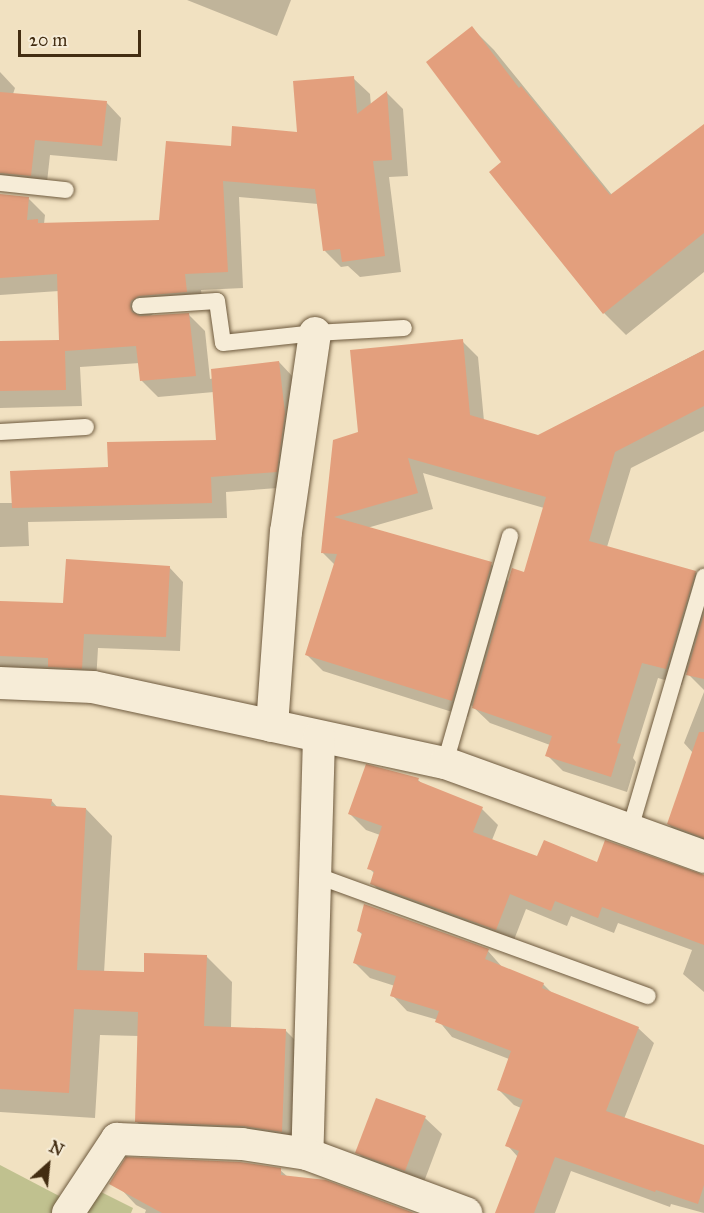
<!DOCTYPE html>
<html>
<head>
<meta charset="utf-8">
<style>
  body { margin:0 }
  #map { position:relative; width:704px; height:1213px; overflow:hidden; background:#f1e1c1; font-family:"IM FELL Great Primer",serif }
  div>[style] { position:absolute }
  .green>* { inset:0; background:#c0c18f }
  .shadow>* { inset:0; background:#0003 }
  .building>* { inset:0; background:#e39f7d }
  .roads { filter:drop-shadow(0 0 2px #6e5a3e) drop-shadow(0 0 2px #6e5a3e) }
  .service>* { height:16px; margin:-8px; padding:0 8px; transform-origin:8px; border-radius:8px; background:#f6ecd7 }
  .minor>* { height:32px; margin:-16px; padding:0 16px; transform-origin:16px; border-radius:16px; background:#f6ecd7 }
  span { translate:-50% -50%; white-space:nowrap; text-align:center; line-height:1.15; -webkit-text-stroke:4.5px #f6ecd7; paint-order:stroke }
  .north { position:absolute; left:18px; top:1135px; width:60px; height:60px; -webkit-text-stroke:4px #f6ecd7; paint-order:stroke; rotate:27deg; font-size:16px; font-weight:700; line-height:24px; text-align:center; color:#432d12 }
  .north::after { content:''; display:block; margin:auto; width:21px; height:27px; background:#432d12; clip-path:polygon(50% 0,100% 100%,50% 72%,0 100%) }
  .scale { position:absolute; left:18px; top:30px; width:123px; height:27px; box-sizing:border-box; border:3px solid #432d12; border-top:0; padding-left:8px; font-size:18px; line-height:21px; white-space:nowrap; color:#432d12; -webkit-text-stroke:4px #f6ecd7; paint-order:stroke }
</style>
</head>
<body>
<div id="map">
  <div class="green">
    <div style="clip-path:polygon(0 1165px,63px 1198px,53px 1213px,0 1213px)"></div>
    <div style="clip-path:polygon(99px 1191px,133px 1208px,131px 1213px,85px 1213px)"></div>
  </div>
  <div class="shadow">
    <div style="clip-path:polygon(187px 0,291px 0,277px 36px)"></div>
    <div style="clip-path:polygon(472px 28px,494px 50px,612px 195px,704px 126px,704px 272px,626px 335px,604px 313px,504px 162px)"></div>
    <div style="clip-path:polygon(0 72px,15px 88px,13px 94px,106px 102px,121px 118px,117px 161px,50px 155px,46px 191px,0 180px)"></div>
    <div style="clip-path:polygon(353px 78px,370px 94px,371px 106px,387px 93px,403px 109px,408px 176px,389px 177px,401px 272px,360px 277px,348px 266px,341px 267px,325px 251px,318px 204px,239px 197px,243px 288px,201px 290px,203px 308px,156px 312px,147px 318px,189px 315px,205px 331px,210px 379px,279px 362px,294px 378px,291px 487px,226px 492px,227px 518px,28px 522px,29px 546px,0 547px,0 503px,13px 503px,110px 468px,218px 441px,214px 392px,158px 397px,142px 381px,140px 363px,80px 367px,82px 406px,0 408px,0 342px,61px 341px,59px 291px,0 295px,0 198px,28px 198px,45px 215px,44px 224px,160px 222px,232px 147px,298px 133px)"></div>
    <div style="clip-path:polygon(evenodd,462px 341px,478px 357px,484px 421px,538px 436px,704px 350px,704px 431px,631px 468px,607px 547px,695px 572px,704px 581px,704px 690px,686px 672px,682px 685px,658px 678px,633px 758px,636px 762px,627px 792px,563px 771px,547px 755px,550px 745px,490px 723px,471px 705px,468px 717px,323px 671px,307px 655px,335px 565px,322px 552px,360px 433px,462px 341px,423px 473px,544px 508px,525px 573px,509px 582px,491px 564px,367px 528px,433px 509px,423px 473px)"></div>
    <div style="clip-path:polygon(169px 567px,183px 582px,180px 651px,98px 648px,96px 682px,0 669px,0 602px,65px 605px)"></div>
    <div style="clip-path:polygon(704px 692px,704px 847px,685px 840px,668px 824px,693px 753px,684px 743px)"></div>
    <div style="clip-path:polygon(418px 780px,425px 786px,482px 809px,498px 825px,492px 840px,538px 858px,704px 875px,704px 992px,683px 974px,692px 950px,618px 923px,614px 933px,571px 916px,567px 926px,526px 909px,512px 945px,388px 900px,372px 883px,375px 874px,369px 868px,380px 835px,366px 830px,350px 814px)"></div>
    <div style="clip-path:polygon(0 797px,51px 800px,58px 808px,86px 809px,112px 836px,104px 973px,145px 974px,206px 956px,232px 982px,231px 1028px,285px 1030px,311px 1056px,308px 1157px,162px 1147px,136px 1121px,139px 1036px,100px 1035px,95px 1118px,0 1112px)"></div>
    <div style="clip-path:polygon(358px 931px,488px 951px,503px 968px,543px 984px,553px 994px,638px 1028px,654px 1043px,624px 1119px,704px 1146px,704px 1213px,671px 1204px,670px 1207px,571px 1171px,555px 1213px,497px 1213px,518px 1157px,507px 1145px,521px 1108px,514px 1105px,499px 1090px,509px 1059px,452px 1037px,438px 1020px,407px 1011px,392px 995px,395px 986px,370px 978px,355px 963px,363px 935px)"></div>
    <div style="clip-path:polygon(425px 1118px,442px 1134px,422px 1187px,373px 1169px,357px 1152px)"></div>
    <div style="clip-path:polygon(280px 1170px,288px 1177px,399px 1213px,145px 1213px,146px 1210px,136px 1205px,121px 1189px)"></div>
  </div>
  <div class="building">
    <div style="clip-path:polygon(472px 26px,519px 88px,521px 86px,610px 195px,704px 124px,704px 233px,603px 314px,489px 172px,501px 162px,426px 62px)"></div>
    <div style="clip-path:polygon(354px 76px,357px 114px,387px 91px,392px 160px,373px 161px,385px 256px,342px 262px,340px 249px,323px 251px,315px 189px,223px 181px,228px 272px,185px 274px,187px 292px,139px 296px,131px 301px,130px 306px,132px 312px,140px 316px,189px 313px,196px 376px,140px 381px,136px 346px,65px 351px,66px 390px,0 391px,0 341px,59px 340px,57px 274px,0 278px,0 194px,29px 197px,27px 220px,38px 219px,38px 223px,159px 220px,166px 141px,231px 146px,232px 126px,297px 132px,293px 81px)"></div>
    <div style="clip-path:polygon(0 92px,107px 101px,102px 146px,35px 140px,31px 176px,0 173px)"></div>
    <div style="clip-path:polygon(463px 339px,470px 415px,538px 435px,704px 350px,704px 406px,615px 452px,589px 541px,696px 571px,666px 669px,642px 663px,617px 743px,621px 744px,611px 777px,545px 756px,552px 736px,472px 708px,512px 568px,524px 572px,546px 497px,408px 458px,418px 493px,334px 517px,492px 562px,452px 701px,305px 655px,337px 554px,321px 553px,333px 440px,358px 432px,350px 350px)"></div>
    <div style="clip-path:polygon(279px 361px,285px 413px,277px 472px,211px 477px,212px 503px,12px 508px,10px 471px,108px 467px,107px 442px,216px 440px,211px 369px)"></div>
    <div style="clip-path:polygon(66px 559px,170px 566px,166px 637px,84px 634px,82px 669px,48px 667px,48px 658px,0 656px,0 601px,63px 603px)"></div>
    <div style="clip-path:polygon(704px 614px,704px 679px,686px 675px)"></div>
    <div style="clip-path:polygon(699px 732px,704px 732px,704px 838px,667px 824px)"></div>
    <div style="clip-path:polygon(366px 764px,419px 778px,418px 781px,483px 807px,473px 832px,537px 856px,544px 840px,597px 862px,605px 840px,704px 875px,704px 945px,602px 907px,598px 918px,555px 901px,551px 911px,510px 894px,496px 930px,370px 884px,374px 871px,367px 869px,382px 826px,348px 814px)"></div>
    <div style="clip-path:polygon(0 795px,52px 799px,51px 806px,86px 808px,77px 970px,144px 972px,144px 953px,207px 955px,204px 1026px,286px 1029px,282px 1132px,243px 1126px,135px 1122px,138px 1012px,74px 1009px,69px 1093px,0 1089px)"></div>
    <div style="clip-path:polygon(364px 904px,489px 949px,485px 959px,544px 983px,542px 988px,639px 1027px,606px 1111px,704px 1145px,704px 1185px,698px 1204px,656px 1190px,655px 1192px,555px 1157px,534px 1213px,495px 1213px,519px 1151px,505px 1146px,523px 1100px,497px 1090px,511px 1051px,435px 1022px,439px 1011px,390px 996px,396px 976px,353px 963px,362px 933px,357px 931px)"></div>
    <div style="clip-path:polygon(376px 1098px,426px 1116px,405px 1171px,355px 1153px)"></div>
    <div style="clip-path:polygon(126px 1157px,240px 1162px,281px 1168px,281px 1175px,326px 1180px,414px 1213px,162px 1213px,109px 1184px)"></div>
  </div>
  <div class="roads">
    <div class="service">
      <div style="left:0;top:183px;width:66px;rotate:6.1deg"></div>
      <div style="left:140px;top:306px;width:77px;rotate:-3.7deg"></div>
      <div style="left:217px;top:301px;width:42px;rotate:81.9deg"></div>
      <div style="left:223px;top:343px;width:93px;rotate:-6.2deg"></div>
      <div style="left:315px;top:333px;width:89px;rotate:-3.2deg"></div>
      <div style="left:0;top:432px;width:86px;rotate:-3.3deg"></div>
      <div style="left:445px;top:763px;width:236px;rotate:-74deg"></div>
      <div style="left:630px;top:829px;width:263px;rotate:-73.6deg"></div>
      <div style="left:315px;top:875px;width:354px;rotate:20deg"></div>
    </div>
    <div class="minor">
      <div style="left:0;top:683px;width:93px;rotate:2.5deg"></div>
      <div style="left:93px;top:687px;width:360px;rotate:12.2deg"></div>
      <div style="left:445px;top:763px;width:276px;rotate:19.9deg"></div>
      <div style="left:272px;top:726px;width:195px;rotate:-85.9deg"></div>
      <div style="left:286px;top:532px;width:201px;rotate:-81.7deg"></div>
      <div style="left:319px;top:737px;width:417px;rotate:91.6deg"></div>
      <div style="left:307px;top:1154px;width:170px;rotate:20.4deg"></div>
      <div style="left:68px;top:1213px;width:89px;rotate:-56.5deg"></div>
      <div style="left:117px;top:1139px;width:125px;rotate:2.3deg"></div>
      <div style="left:242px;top:1144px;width:66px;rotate:8.7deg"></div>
    </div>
  </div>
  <div class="north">N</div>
  <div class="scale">20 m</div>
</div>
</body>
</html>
